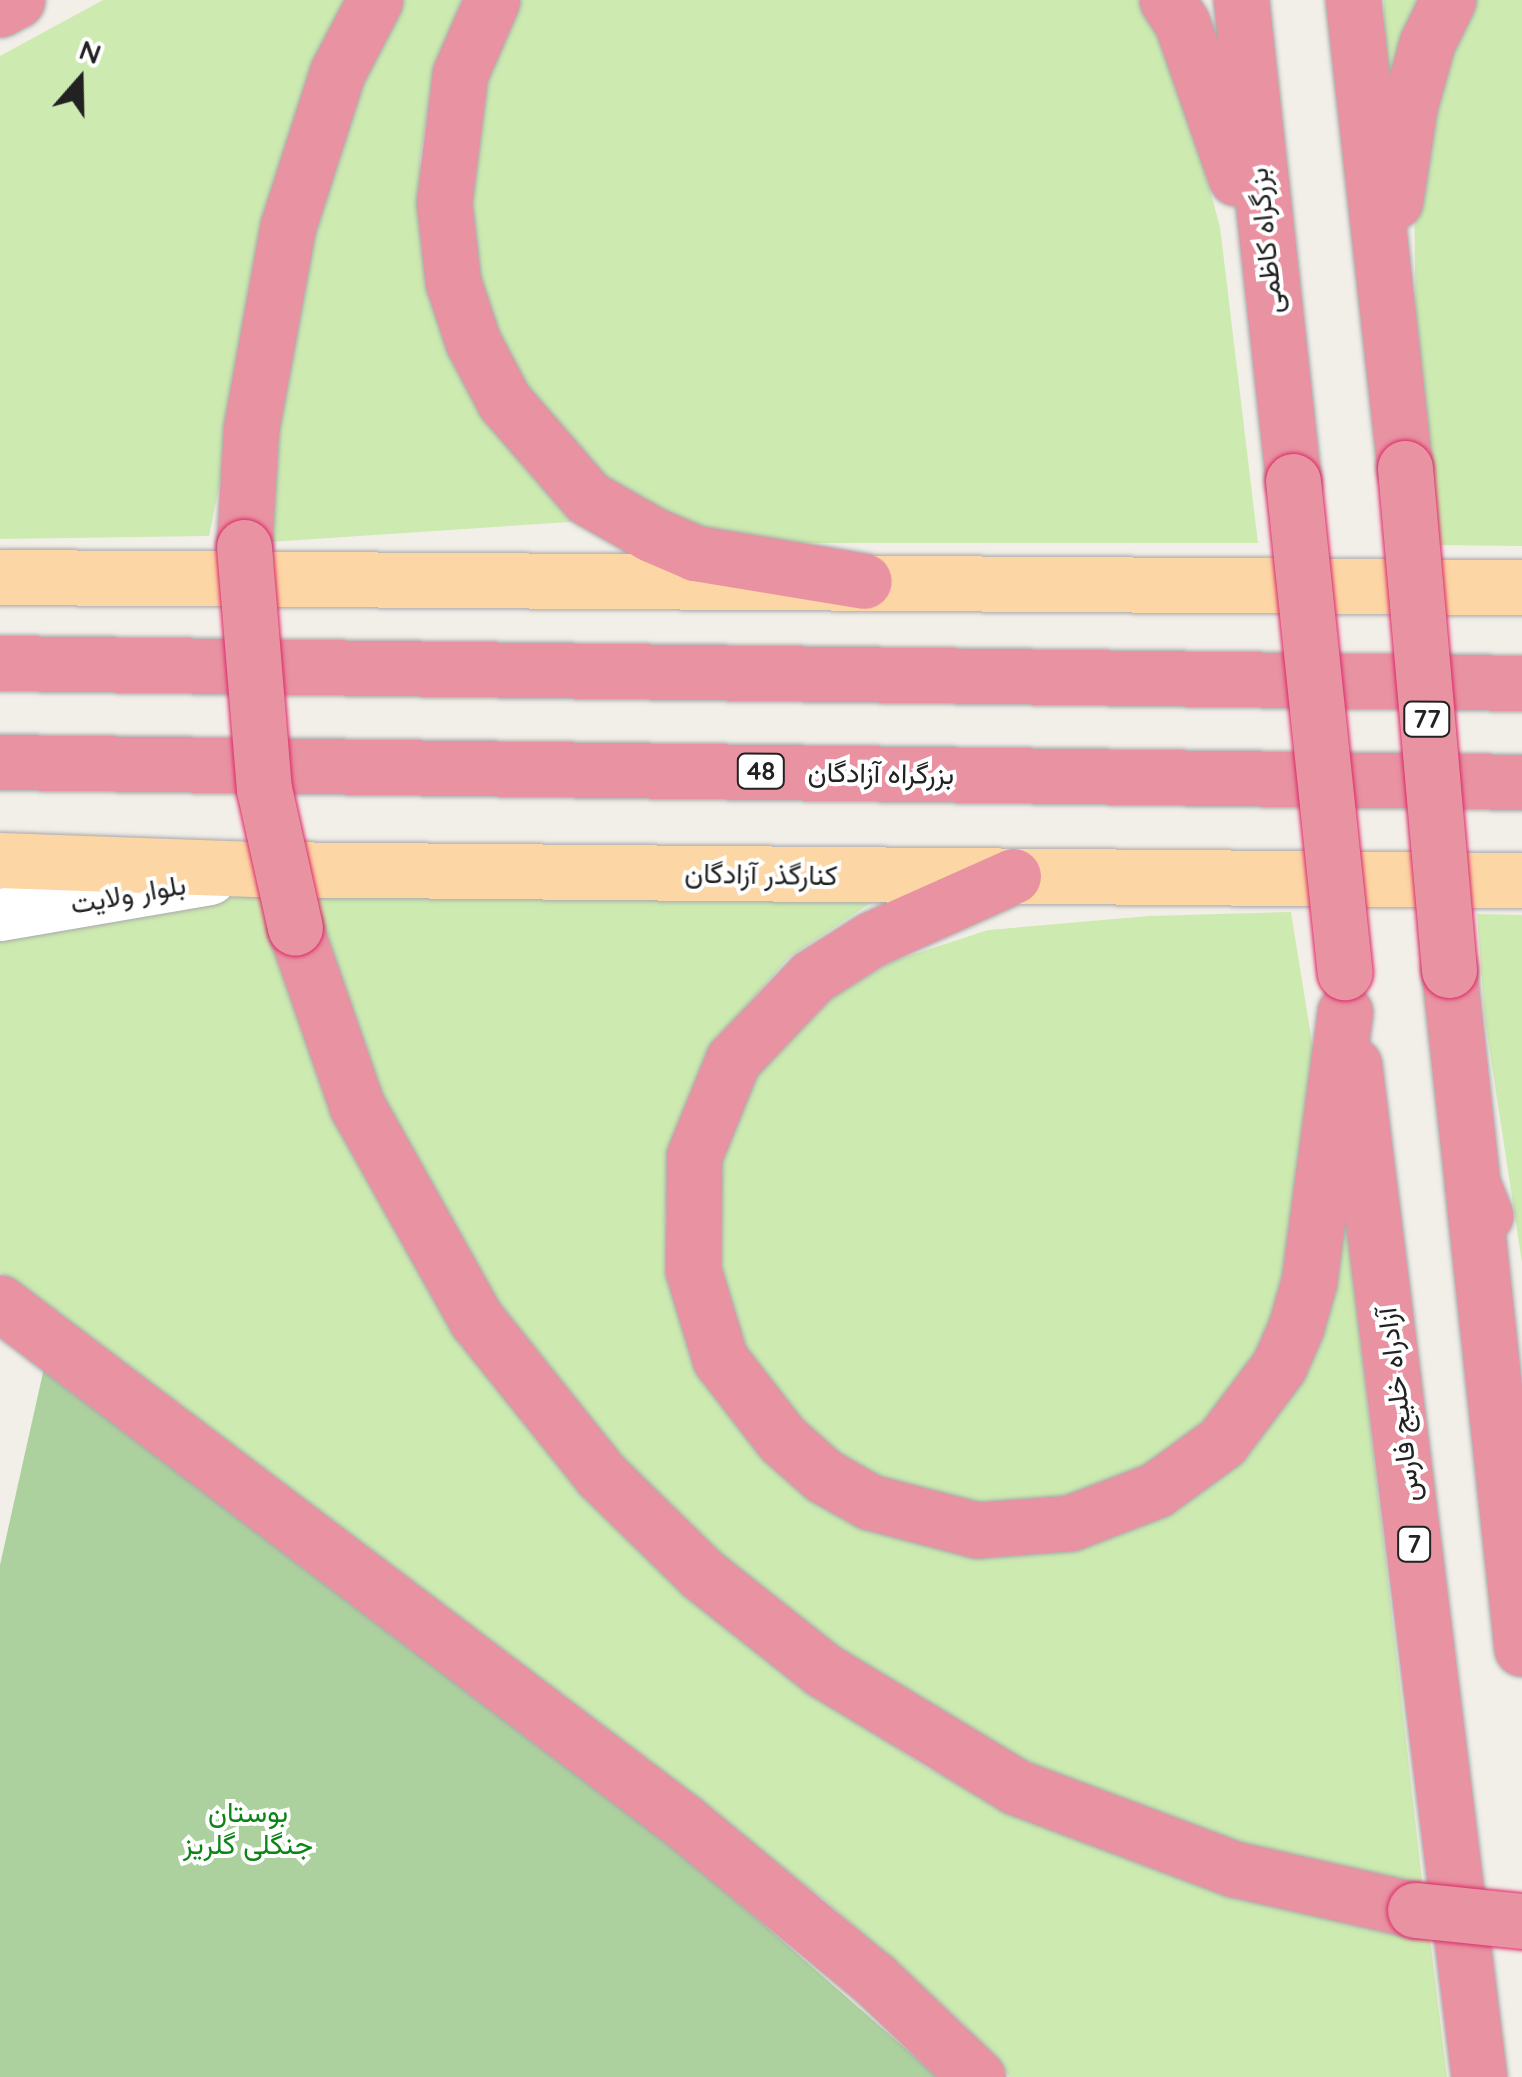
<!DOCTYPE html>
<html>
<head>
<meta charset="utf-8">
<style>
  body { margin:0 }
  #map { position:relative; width:1522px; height:2077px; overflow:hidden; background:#f2efe9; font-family:Quicksand,Vazirmatn,sans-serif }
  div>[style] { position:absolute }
  .grass>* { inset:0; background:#cdebb0 }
  .forest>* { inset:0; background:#add19e }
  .roads { filter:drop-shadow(0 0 2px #a9a9a9) drop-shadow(0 0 2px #a9a9a9) }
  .minor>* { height:52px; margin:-26px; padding:0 26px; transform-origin:26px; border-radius:26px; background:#fff }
  .major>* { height:55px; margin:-27.5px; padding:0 27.5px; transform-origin:27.5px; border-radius:27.5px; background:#fcd6a4 }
  .highway>* { height:55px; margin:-27.5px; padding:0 27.5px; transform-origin:27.5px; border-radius:27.5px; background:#e892a2 }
  .bridges { filter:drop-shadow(0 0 2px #dc2a67) drop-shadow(0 0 2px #dc2a67) }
  .highway-bridge>* { height:55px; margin:-27.5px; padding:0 27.5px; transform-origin:27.5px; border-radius:27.5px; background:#e892a2 }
  span { translate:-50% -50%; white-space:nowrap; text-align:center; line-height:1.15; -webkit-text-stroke:8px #fff; paint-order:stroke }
  .shield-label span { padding:2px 8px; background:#fff; border:2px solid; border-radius:8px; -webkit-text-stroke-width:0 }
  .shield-label { font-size:25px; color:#222; font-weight:700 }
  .street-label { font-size:28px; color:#222 }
  .park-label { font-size:28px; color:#0c8416 }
  .north { position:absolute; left:30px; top:30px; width:100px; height:100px; -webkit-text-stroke:8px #fff; paint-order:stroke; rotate:20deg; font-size:28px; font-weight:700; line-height:40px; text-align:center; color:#222 }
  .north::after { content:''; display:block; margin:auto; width:35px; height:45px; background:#222; clip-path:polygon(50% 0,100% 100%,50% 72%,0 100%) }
</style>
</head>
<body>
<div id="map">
  <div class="grass">
    <div style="clip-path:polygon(103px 0,352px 0,230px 433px,209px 536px,0 539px,0 56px)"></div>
    <div style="clip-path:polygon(404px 0,461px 0,431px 88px,420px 158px,421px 248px,439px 312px,585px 521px,269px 542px,272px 460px,306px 233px,371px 58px)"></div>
    <div style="clip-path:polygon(522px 0,1139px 0,1175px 62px,1220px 227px,1258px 543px,719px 543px,679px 528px,570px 454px,518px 383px,478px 298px,463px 221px,486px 57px)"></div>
    <div style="clip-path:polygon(1384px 0,1429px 0,1381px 135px)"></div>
    <div style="clip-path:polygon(1468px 0,1522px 0,1522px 546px,1431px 545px,1416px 365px,1414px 173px)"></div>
    <div style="clip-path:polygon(303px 882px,877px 899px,789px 957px,722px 1034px,674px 1146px,665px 1220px,676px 1289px,862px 1522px,1208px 1479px,1338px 1144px,1423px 1889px,1132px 1816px,876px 1685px,681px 1532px,507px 1329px,358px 1061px)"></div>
    <div style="clip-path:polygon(265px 893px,378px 1196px,776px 1666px,927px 1768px,1071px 1833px,1429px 1930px,1447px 2077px,1010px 2077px,962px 2023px,826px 1901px,311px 1515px,0 1272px,0 930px)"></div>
    <div style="clip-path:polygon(1291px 912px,1322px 1105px,1278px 1322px,1220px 1420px,1123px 1490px,986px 1516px,856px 1477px,753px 1376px,716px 1278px,717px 1167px,737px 1100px,781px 1041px,822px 1004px,893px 961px,988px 930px,1149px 916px)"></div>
    <div style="clip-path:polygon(1477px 914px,1522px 915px,1522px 1263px,1485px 1020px)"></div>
  </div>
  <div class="forest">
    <div style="clip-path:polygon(44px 1368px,227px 1495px,707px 1875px,938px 2077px,0 2077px,0 1565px)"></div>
  </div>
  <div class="roads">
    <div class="minor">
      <div style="left:0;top:915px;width:213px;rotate:-9.7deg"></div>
    </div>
    <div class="major">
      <div style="left:0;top:577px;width:1522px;rotate:0.38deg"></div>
      <div style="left:0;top:860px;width:255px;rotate:2deg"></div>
      <div style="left:255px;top:869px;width:1267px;rotate:0.5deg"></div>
    </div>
    <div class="highway">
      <div style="left:492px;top:0;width:81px;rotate:113.4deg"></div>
      <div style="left:460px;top:74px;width:130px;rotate:97.1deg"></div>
      <div style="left:444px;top:203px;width:80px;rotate:83.5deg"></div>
      <div style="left:453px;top:282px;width:63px;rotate:71.6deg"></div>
      <div style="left:473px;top:342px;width:67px;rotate:62.3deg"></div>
      <div style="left:504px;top:401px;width:128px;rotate:49.1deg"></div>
      <div style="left:588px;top:498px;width:73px;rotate:29.7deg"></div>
      <div style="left:651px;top:534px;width:48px;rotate:23.4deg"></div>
      <div style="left:695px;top:553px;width:171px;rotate:9.4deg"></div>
      <div style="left:1167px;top:0;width:27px;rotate:57deg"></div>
      <div style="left:1182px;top:23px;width:164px;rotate:70.8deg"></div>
      <div style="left:1241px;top:0;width:484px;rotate:83.8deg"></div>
      <div style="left:1353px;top:0;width:471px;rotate:83.7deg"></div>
      <div style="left:0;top:9px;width:19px;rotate:-28deg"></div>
      <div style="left:1395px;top:201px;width:94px;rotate:-81.4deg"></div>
      <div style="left:1409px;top:108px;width:67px;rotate:-74.5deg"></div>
      <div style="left:1427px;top:43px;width:48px;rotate:-64deg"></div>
      <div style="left:244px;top:547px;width:118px;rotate:-86.6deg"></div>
      <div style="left:251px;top:429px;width:206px;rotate:-79.7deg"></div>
      <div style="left:288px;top:226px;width:161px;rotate:-72.2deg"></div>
      <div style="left:337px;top:73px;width:82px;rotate:-62.5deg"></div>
      <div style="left:0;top:663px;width:1522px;rotate:0.75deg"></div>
      <div style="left:0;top:762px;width:1522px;rotate:0.75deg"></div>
      <div style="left:1013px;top:876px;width:154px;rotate:155.9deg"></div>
      <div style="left:872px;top:939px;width:71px;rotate:147.7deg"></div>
      <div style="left:812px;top:977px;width:115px;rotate:133.6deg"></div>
      <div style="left:733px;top:1060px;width:104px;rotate:112.1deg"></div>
      <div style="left:694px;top:1156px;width:114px;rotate:90.5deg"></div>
      <div style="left:693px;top:1270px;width:93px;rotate:73.1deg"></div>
      <div style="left:720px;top:1359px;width:101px;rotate:52.2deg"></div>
      <div style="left:782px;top:1439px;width:56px;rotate:41.4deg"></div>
      <div style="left:824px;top:1476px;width:53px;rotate:29.5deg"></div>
      <div style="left:870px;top:1502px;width:111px;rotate:14.7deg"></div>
      <div style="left:977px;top:1530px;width:93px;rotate:-4.3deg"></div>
      <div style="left:1070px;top:1523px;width:92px;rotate:-21deg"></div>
      <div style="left:1156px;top:1490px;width:82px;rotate:-36deg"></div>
      <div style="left:1222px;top:1442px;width:95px;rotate:-53.1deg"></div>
      <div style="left:1279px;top:1366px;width:43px;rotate:-66.4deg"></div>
      <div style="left:1296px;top:1327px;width:48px;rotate:-74.2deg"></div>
      <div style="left:1309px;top:1281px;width:271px;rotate:-82.4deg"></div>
      <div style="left:295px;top:928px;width:188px;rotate:70.8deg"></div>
      <div style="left:357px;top:1106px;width:244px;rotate:60.8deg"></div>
      <div style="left:476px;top:1319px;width:198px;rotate:51.3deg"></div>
      <div style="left:600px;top:1474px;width:143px;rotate:44.4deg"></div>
      <div style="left:702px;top:1574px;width:154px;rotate:38.4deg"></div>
      <div style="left:823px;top:1670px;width:226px;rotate:31.2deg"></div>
      <div style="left:1016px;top:1787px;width:233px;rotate:20.6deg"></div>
      <div style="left:1234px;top:1869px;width:186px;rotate:12.8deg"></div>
      <div style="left:1449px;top:970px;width:214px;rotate:83.8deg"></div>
      <div style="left:1472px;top:1183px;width:35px;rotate:68deg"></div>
      <div style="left:1354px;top:1065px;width:1020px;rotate:82.96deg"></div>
      <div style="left:1472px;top:1183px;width:468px;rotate:83.9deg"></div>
      <div style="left:0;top:1303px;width:857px;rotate:37.18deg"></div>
      <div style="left:683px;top:1821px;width:246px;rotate:39.6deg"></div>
      <div style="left:873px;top:1978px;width:144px;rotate:43.6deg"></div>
    </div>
  </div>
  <div class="bridges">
    <div class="highway-bridge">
      <div style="left:1405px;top:468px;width:504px;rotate:84.99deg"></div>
      <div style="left:1293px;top:481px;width:494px;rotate:84deg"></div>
      <div style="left:244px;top:547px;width:243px;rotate:85.3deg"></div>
      <div style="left:264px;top:789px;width:142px;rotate:77.4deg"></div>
      <div style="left:1415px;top:1910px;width:108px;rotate:5.9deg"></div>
    </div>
  </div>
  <div class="shield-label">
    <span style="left:1427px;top:719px">77</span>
    <span style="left:761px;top:771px">48</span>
    <span style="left:1414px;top:1544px">7</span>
  </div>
  <div class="street-label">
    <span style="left:1265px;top:241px;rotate:-96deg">بزرگراه کاظمی</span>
    <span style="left:881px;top:773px;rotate:1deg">بزرگراه آزادگان</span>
    <span style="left:761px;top:874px;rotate:1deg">کنارگذر آزادگان</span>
    <span style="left:128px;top:894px;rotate:-10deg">بلوار ولایت</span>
    <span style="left:1398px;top:1405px;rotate:-97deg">آزادراه خلیج فارس</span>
  </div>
  <div class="park-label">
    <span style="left:248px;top:1828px">بوستان<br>جنگلی گلریز</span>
  </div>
  <div class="north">N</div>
</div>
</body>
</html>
